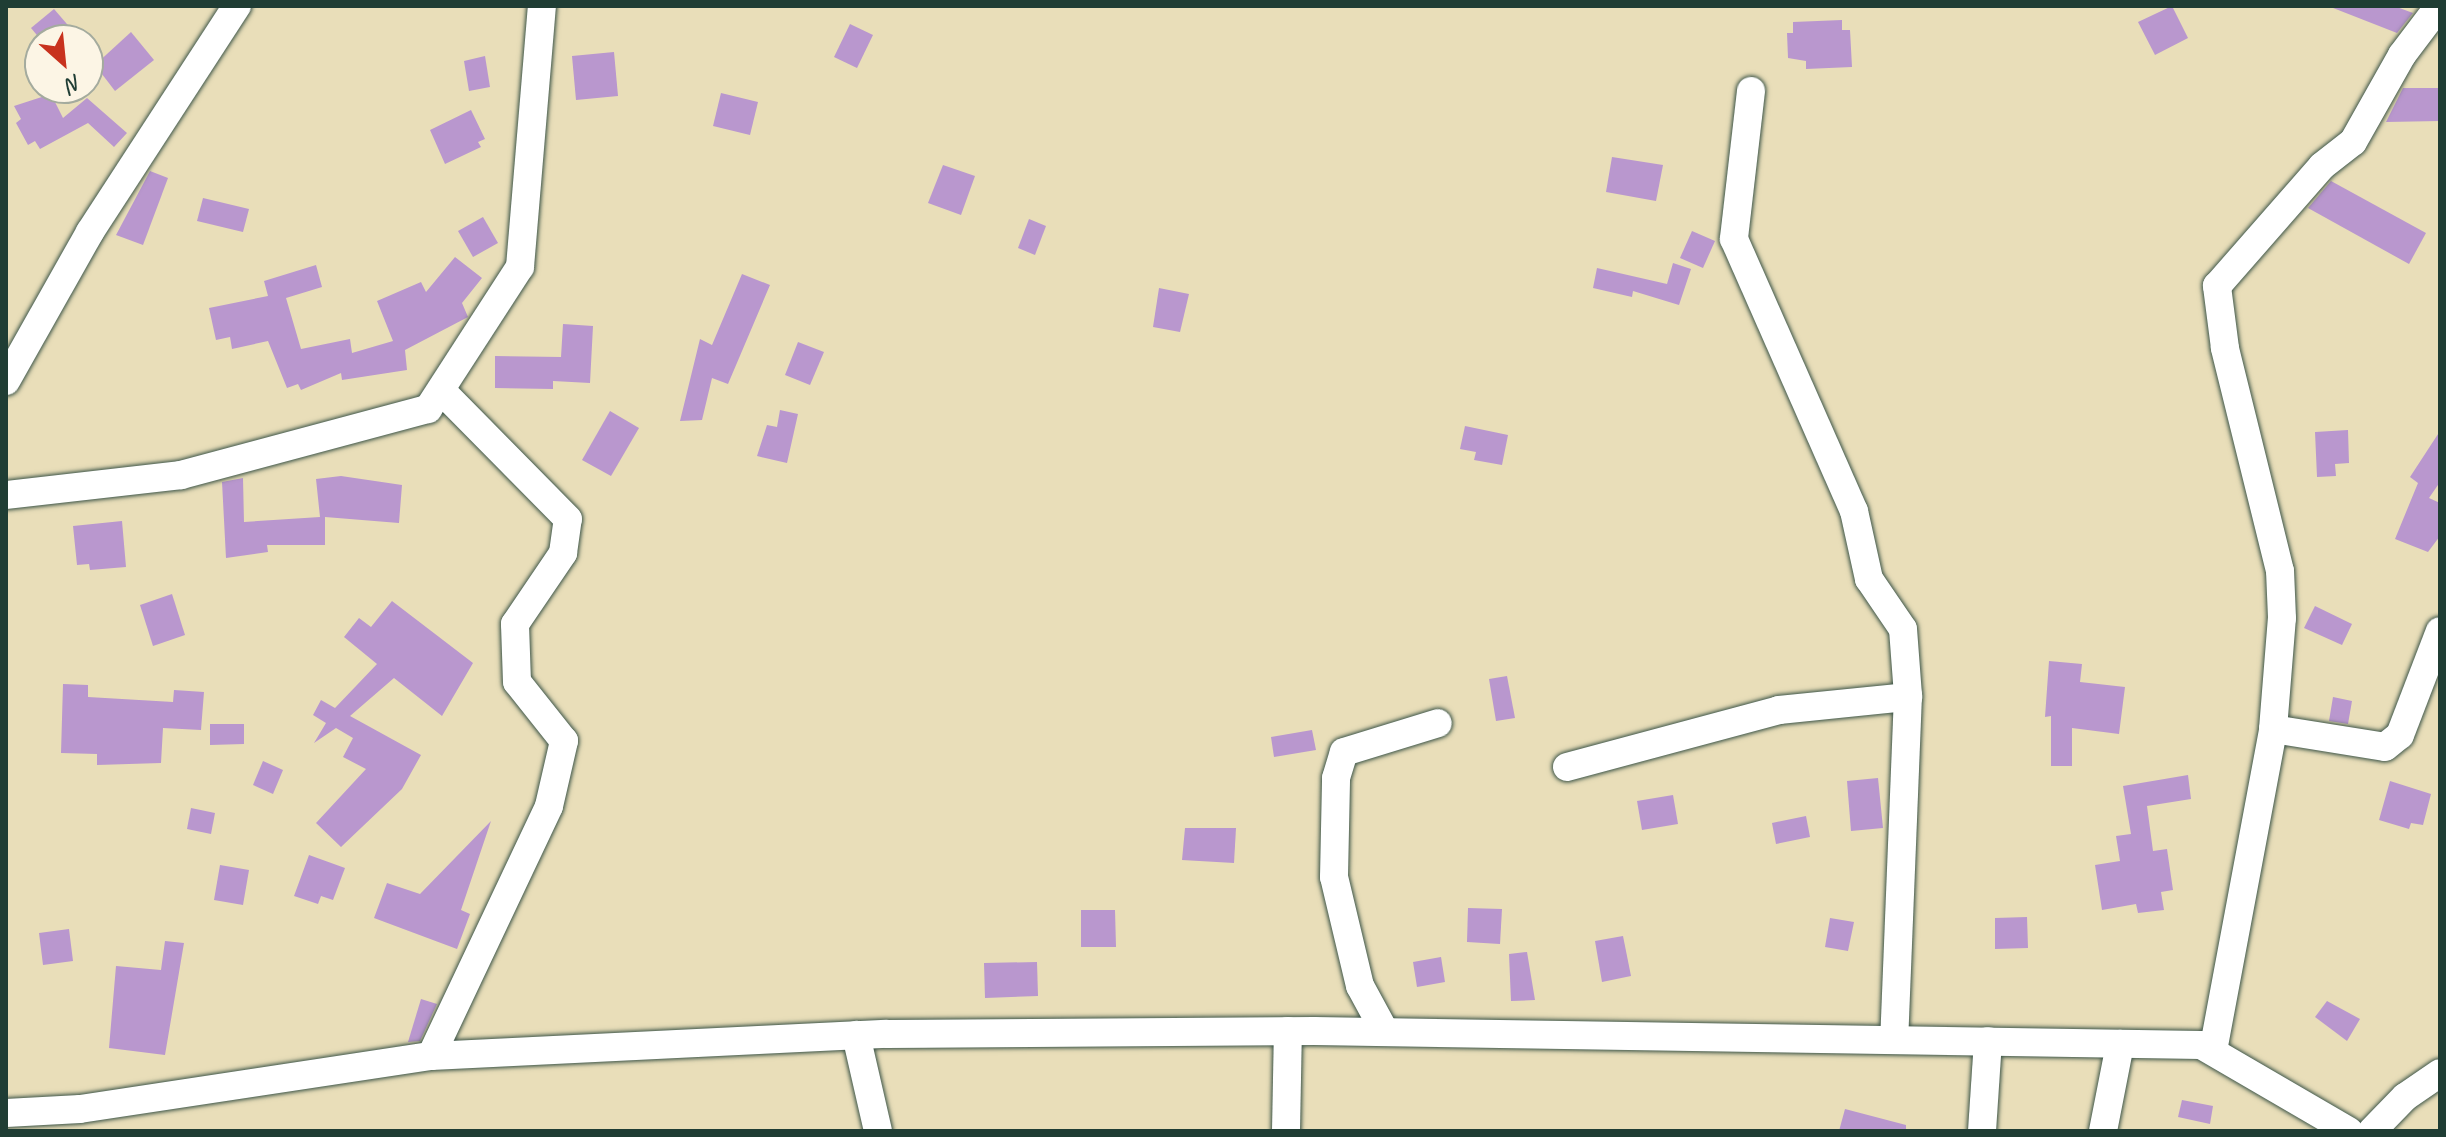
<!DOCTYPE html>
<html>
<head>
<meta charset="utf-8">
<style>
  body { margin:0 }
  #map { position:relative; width:2446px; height:1137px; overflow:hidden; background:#e9deb9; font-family:Caveat,sans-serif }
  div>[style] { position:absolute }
  .building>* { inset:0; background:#b997ce }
  .roads { filter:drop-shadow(0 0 2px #3d5548) drop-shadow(0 0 2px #3d5548) }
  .minor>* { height:28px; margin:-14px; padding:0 14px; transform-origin:14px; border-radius:14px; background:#fff }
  span { translate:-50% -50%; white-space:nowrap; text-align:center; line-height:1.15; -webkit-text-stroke:6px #fcf5e5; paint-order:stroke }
  .frame { position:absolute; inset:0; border:8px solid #1f3d34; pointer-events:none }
  .north { position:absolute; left:24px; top:24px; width:80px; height:80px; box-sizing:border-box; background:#fcf5e5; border:2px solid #a4ab9e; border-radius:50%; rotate:153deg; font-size:22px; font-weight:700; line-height:32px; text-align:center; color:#1f3d34 }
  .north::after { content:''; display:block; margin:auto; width:28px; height:36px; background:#c8321e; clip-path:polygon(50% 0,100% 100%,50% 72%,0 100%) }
</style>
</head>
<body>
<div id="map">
  <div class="building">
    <div style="clip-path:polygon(2172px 6px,2188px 38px,2155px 55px,2138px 22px)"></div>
    <div style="clip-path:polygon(2328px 6px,2394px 6px,2413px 13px,2397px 33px)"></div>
    <div style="clip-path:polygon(54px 9px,73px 31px,62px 40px,41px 40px,31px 28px)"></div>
    <div style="clip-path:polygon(1842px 20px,1842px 30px,1850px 30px,1852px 67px,1806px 69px,1806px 61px,1788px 58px,1787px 33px,1793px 33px,1793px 22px)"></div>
    <div style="clip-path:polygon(850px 24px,873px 35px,857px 68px,834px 57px)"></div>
    <div style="clip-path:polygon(131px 32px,154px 60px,115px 91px,95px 65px)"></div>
    <div style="clip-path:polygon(614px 52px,618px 96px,576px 100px,572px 56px)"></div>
    <div style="clip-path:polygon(485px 56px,490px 87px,469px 91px,464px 61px)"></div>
    <div style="clip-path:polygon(2403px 88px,2440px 88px,2440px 121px,2386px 122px)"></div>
    <div style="clip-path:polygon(721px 93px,758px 102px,750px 135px,713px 126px)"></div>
    <div style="clip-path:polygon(51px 94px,63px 118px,87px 98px,127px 133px,114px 147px,88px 123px,40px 149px,35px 141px,28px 145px,16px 123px,21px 119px,14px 106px)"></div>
    <div style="clip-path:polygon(471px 110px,485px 139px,478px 142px,481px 147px,445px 164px,430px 130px)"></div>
    <div style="clip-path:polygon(1612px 157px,1663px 165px,1656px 201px,1606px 192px)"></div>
    <div style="clip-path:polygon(943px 165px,975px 176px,961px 215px,928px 203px)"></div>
    <div style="clip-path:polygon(150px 171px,168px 178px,143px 245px,116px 235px)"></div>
    <div style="clip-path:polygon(2331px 181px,2426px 233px,2409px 264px,2308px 208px)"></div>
    <div style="clip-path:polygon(203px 198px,249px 209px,243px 232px,197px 221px)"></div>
    <div style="clip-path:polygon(483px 217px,498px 243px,473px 257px,458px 231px)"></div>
    <div style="clip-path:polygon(1029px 219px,1046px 226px,1035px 255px,1018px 248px)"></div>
    <div style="clip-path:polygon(1692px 231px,1715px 241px,1703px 268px,1680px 258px)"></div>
    <div style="clip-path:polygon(455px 257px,482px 278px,462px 303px,468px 317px,405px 350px,407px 370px,342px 380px,341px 373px,301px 390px,298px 384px,287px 388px,268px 341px,232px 349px,230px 337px,216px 340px,209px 308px,268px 296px,264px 281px,316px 265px,322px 287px,286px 298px,301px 349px,350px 339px,352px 353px,393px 341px,377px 301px,421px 282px,426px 292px)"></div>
    <div style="clip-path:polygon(1673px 263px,1691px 269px,1679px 305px,1633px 291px,1632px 297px,1593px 288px,1597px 268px,1667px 284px)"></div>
    <div style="clip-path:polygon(742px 274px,770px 285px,728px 384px,712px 378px,702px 420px,680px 421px,700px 339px,712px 345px)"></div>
    <div style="clip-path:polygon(1159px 288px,1189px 294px,1180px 332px,1153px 327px)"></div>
    <div style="clip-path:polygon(563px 324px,593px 326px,590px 383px,553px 381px,553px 389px,495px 388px,495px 356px,561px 357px)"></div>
    <div style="clip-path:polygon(798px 342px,824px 352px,810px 385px,785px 375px)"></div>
    <div style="clip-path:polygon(780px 410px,798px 414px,787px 463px,757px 456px,767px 425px,777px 427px)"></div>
    <div style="clip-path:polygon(610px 411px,639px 428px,611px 476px,582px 460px)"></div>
    <div style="clip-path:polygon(1465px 426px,1508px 435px,1502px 465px,1474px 460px,1476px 452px,1460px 449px)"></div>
    <div style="clip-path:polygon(2348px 430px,2349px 463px,2335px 464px,2336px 476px,2317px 477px,2315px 432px)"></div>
    <div style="clip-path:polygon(2440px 431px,2440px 482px,2429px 498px,2440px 503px,2440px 536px,2428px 552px,2395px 539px,2418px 483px,2410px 477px)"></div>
    <div style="clip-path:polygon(341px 476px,402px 485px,399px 523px,325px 517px,325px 545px,267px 545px,268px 552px,226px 558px,222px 482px,243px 478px,244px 522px,320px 517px,316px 479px)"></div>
    <div style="clip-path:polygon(122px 521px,126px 567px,90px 570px,89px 564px,77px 565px,73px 526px)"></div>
    <div style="clip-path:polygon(172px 594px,185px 635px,153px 646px,140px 605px)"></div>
    <div style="clip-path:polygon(392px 601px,473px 663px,442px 716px,394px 678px,350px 716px,421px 755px,402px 789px,341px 847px,316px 823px,366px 769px,343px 757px,353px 738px,336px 728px,314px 743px,326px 723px,313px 715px,321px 700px,335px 708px,377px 664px,344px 637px,359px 618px,371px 627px)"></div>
    <div style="clip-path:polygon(2315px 606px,2352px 624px,2342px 645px,2304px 628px)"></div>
    <div style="clip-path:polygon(2049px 661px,2082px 664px,2080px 682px,2125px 687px,2119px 734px,2072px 728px,2072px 766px,2051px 766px,2051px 716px,2045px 717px)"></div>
    <div style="clip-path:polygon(1507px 676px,1515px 718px,1496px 721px,1489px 679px)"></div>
    <div style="clip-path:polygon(63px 684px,88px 685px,88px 697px,173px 702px,174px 690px,204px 692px,201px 730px,163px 728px,161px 763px,97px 765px,97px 754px,61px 753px)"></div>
    <div style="clip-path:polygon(2333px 697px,2352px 701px,2348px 724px,2329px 721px)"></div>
    <div style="clip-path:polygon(210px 724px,244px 724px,244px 744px,210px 745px)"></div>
    <div style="clip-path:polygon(1312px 730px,1316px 750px,1274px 757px,1271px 737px)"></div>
    <div style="clip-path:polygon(263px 761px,283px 770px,273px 794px,253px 785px)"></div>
    <div style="clip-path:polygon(2188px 775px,2191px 799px,2147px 806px,2153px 851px,2167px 849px,2173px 890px,2161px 892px,2164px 910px,2138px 913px,2136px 904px,2102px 910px,2095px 865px,2120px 861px,2116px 836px,2131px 834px,2123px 786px)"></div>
    <div style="clip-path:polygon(1878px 778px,1883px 828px,1851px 831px,1847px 781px)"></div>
    <div style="clip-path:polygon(2390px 781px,2431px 794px,2423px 825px,2411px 823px,2409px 829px,2379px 820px)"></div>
    <div style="clip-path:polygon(1673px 795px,1678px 824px,1642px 830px,1637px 801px)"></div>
    <div style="clip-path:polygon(191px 808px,215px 813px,211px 834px,187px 829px)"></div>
    <div style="clip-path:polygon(1806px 816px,1810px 837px,1776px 844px,1772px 823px)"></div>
    <div style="clip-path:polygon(491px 821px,461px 910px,470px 914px,457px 949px,374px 918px,387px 883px,420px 894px)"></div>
    <div style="clip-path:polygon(1185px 828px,1236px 828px,1234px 863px,1182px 860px)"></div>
    <div style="clip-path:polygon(309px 855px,345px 868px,333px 900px,321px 896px,318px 904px,294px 896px)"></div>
    <div style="clip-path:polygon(220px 865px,249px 870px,243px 905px,214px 900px)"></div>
    <div style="clip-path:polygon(1468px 908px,1502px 909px,1500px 944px,1467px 942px)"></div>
    <div style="clip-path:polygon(1081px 910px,1115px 910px,1116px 947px,1081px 947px)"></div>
    <div style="clip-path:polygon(2027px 917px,2028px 948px,1995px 949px,1995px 918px)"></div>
    <div style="clip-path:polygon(1830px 918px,1854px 922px,1848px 951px,1825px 947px)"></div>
    <div style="clip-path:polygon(69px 929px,73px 961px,43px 965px,39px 933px)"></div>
    <div style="clip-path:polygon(1623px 936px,1631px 976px,1602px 982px,1595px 941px)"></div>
    <div style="clip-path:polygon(165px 941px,184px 943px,165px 1055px,109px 1048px,116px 966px,161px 970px)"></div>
    <div style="clip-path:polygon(1527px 952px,1535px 1000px,1511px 1001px,1509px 954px)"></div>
    <div style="clip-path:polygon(1441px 957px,1445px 982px,1417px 987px,1413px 962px)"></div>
    <div style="clip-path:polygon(1037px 962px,1038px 996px,985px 998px,984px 963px)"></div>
    <div style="clip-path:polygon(421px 999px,437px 1004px,420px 1041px,408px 1042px)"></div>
    <div style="clip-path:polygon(2327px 1001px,2360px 1019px,2347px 1041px,2315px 1017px)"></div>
    <div style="clip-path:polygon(2182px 1100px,2213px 1106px,2210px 1124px,2178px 1117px)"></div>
    <div style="clip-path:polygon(1845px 1109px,1906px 1125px,1906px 1131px,1839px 1131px)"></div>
  </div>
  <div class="roads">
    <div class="minor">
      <div style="left:1751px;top:91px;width:149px;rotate:96.6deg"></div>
      <div style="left:1734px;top:239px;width:297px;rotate:66.2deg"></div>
      <div style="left:1854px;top:511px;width:70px;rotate:77.6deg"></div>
      <div style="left:1869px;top:579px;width:60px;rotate:55.8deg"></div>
      <div style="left:1903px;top:629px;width:66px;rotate:85.7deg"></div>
      <div style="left:1908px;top:695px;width:345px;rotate:92.3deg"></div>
      <div style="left:6px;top:381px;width:171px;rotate:-60.6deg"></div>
      <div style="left:90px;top:232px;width:270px;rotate:-57deg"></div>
      <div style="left:6px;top:495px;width:176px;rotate:-6.5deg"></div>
      <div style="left:181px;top:475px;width:256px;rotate:-15deg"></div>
      <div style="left:428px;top:409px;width:169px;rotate:-57.1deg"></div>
      <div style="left:520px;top:267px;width:262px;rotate:-85.2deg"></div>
      <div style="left:2273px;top:729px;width:113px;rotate:9.1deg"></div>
      <div style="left:2385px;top:747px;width:19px;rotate:-39deg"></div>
      <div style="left:2400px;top:735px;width:111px;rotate:-69deg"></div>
      <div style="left:1567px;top:767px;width:220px;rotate:-15deg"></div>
      <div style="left:1779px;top:710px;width:130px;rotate:-5.8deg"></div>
      <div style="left:1385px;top:1032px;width:52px;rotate:-118.5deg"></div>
      <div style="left:1360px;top:986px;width:112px;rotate:-103.4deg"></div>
      <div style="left:1334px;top:877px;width:99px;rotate:-88.8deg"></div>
      <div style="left:1336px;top:778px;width:27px;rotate:-73deg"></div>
      <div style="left:1344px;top:752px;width:98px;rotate:-17.1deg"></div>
      <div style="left:856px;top:1035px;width:98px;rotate:77.1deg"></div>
      <div style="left:2213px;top:1051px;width:328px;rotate:-79.4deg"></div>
      <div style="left:2273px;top:729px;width:111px;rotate:-85.4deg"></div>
      <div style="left:2282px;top:618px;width:47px;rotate:-92.4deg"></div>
      <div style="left:2280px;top:571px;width:230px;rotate:-103.9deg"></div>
      <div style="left:2225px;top:348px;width:63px;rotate:-97.4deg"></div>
      <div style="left:2217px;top:286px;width:159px;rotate:-48.8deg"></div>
      <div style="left:2322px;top:166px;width:39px;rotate:-38deg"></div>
      <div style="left:2353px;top:142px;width:100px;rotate:-60.6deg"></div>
      <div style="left:2402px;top:55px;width:61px;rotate:-52.9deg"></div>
      <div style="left:431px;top:1056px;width:276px;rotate:-64.7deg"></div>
      <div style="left:549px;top:806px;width:67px;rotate:-77deg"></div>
      <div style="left:564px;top:741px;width:75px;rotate:-128.5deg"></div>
      <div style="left:517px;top:682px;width:58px;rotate:-92deg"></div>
      <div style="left:515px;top:624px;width:86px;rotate:-55.9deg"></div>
      <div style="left:563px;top:553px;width:34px;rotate:-82deg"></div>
      <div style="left:568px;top:519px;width:181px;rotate:-134.6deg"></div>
      <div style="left:6px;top:1113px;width:74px;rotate:-3.1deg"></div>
      <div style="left:80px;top:1109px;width:355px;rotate:-8.6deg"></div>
      <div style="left:431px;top:1056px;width:456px;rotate:-2.8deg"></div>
      <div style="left:886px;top:1034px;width:428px;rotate:-0.4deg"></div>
      <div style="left:1314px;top:1031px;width:887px;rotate:0.9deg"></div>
      <div style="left:2201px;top:1045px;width:171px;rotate:30.2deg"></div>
      <div style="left:1286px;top:1131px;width:100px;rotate:-88.9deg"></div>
      <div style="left:1982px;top:1131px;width:90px;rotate:-86.2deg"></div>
      <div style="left:2103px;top:1131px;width:89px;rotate:-78.9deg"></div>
      <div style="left:2372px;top:1131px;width:47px;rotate:-45.9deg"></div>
      <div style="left:2405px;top:1097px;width:42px;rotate:-34.4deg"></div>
    </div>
  </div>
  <div class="frame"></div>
  <div class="north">N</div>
</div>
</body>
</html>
